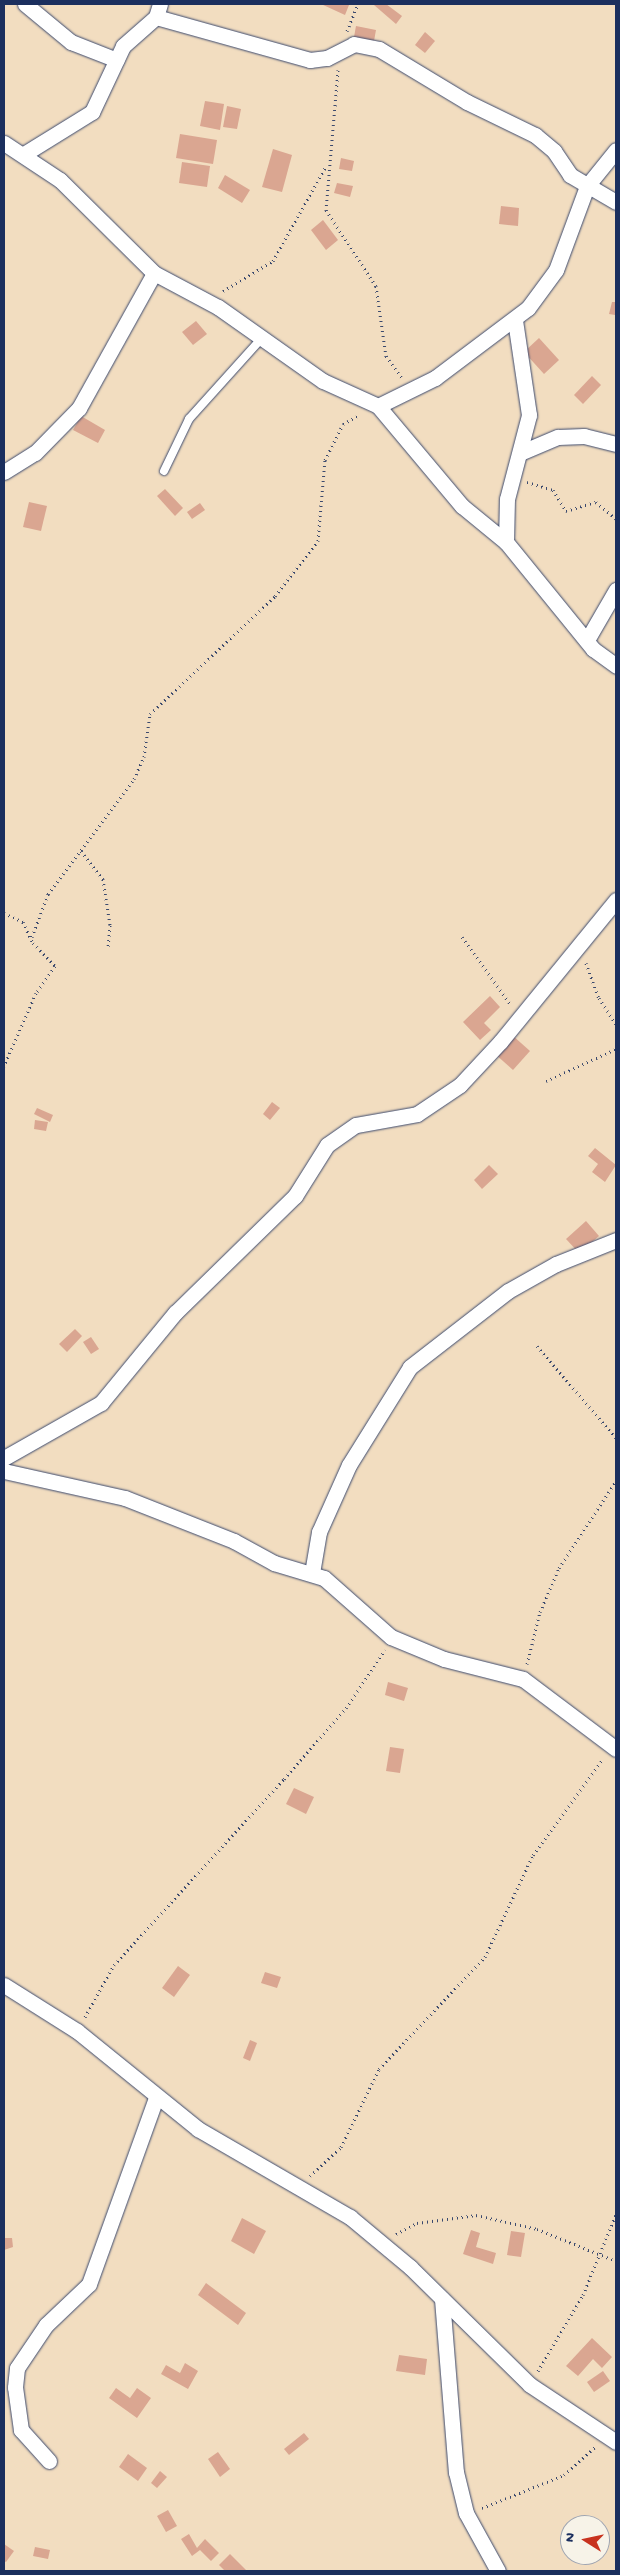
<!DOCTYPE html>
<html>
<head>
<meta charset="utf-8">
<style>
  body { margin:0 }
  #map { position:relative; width:620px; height:2575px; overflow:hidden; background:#f2ddc0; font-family:"Gochi Hand",sans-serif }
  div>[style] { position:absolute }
  .building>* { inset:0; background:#daa691 }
  .path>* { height:3px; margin-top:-1.5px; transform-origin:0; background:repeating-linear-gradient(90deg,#3b496d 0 1px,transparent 0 5px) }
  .roads { filter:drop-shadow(0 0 1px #3b496d) drop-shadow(0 0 1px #3b496d) }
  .lane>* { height:8px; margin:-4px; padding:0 4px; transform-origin:4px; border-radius:4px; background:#fff }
  .street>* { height:15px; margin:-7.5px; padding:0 7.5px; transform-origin:7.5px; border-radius:7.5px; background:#fff }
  span { translate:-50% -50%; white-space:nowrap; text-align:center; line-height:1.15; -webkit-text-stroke:5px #f7f3e8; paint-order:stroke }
  .frame { position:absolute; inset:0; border:5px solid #1b2f5e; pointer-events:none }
  .north { position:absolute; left:560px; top:2515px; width:50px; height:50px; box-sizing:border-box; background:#f7f3e8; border:1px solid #9fa5b1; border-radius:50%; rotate:280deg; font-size:14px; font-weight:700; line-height:20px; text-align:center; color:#1b2f5e }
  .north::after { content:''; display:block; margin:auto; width:18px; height:22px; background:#c8321e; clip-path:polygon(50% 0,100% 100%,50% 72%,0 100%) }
</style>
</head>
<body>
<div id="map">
  <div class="building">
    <div style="clip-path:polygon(321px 4px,346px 4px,349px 5px,345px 15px)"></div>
    <div style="clip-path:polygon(386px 4px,402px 16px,396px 24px,374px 5px)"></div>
    <div style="clip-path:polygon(356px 26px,376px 30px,374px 41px,354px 37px)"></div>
    <div style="clip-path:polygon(425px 32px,435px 41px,425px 53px,415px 45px)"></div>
    <div style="clip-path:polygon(205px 101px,224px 104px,220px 130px,200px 126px)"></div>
    <div style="clip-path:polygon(227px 106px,241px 109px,237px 129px,223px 127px)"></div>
    <div style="clip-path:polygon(180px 134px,217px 140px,213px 164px,176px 158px)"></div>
    <div style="clip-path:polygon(273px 149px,292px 155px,282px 192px,262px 187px)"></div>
    <div style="clip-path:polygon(341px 158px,354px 161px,352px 171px,339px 169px)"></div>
    <div style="clip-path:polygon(182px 162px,210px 166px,207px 187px,179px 183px)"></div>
    <div style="clip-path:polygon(225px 175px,250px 190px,242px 203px,218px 188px)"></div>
    <div style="clip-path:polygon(337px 183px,353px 186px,350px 197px,334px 193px)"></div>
    <div style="clip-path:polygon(501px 206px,519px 208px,518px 226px,499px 224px)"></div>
    <div style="clip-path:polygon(323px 220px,338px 240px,326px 250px,311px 230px)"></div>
    <div style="clip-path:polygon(612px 302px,616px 302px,615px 315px,609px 314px)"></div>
    <div style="clip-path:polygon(196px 321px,207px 334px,193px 345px,182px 332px)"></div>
    <div style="clip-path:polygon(539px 338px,559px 360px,544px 374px,524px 352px)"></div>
    <div style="clip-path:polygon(592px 376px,601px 385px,583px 404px,574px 395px)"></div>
    <div style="clip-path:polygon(81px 416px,105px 430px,98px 443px,73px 430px)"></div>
    <div style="clip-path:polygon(165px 489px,183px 508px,175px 516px,157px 496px)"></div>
    <div style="clip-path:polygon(29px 502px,47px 506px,41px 531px,23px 527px)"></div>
    <div style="clip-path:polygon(200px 503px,205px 510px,192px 519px,187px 512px)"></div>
    <div style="clip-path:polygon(490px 996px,500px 1007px,484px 1023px,491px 1030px,480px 1040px,463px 1022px)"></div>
    <div style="clip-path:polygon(512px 1035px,530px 1051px,513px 1070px,495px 1054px)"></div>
    <div style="clip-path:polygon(272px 1102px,280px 1108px,270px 1120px,263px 1114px)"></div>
    <div style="clip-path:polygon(37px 1108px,53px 1115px,50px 1122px,34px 1114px)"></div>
    <div style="clip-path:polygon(35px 1120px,48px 1122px,46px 1131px,34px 1129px)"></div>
    <div style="clip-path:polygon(595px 1148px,616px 1165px,605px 1182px,592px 1172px,598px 1164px,588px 1156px)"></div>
    <div style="clip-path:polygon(489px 1165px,498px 1174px,482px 1189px,474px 1180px)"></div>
    <div style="clip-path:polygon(586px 1221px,599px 1236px,579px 1253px,566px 1239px)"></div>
    <div style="clip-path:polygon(75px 1329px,82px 1336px,67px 1352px,59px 1344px)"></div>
    <div style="clip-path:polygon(91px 1337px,99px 1349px,91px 1354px,83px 1342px)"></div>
    <div style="clip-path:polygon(388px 1682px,408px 1688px,404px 1701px,385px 1695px)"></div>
    <div style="clip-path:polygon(390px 1747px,404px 1749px,400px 1773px,386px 1771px)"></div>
    <div style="clip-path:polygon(294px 1788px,314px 1797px,306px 1814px,286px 1804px)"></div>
    <div style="clip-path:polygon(178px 1966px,190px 1975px,174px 1997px,162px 1988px)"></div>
    <div style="clip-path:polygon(265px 1972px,281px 1977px,277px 1988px,261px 1983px)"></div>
    <div style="clip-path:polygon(250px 2040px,257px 2043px,250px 2061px,243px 2058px)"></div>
    <div style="clip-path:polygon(242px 2218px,266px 2231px,254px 2254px,231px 2241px)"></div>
    <div style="clip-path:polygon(471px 2230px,480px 2233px,476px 2247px,496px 2253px,493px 2264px,463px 2254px)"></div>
    <div style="clip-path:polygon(511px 2231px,525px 2233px,521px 2257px,507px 2255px)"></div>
    <div style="clip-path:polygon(4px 2238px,12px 2238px,13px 2247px,4px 2250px)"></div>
    <div style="clip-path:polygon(206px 2283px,246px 2313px,238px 2325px,198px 2295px)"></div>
    <div style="clip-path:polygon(592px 2338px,612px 2357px,602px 2368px,593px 2359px,578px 2376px,566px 2366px)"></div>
    <div style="clip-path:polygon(399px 2355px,427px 2359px,425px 2375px,396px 2371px)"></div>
    <div style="clip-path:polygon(185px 2363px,198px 2371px,188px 2389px,161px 2374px,166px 2365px,180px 2373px)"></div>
    <div style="clip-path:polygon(603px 2371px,610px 2381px,594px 2392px,587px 2382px)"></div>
    <div style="clip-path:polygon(116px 2388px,130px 2398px,137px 2388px,151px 2398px,137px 2418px,109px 2398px)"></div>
    <div style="clip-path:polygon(304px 2433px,309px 2439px,289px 2455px,284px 2449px)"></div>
    <div style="clip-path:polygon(218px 2452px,230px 2469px,220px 2477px,208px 2459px)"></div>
    <div style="clip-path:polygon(128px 2454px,147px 2468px,138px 2481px,119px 2467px)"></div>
    <div style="clip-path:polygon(160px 2471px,167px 2477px,157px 2488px,151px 2483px)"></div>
    <div style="clip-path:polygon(168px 2510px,177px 2526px,166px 2532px,157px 2516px)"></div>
    <div style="clip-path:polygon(189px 2534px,197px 2548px,205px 2539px,219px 2553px,211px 2561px,200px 2550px,192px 2556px,181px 2539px)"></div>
    <div style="clip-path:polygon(4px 2544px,14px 2551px,6px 2562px,4px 2561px)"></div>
    <div style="clip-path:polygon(35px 2547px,50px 2550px,48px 2559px,33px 2556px)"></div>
    <div style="clip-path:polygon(230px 2554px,247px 2571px,225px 2571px,219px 2565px)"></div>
  </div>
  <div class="path">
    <div style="left:347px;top:31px;width:29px;rotate:-68deg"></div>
    <div style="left:338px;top:70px;width:141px;rotate:94.9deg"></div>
    <div style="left:326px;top:210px;width:91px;rotate:56.7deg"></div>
    <div style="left:376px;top:286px;width:71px;rotate:81.9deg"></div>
    <div style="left:386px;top:356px;width:26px;rotate:54deg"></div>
    <div style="left:223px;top:291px;width:58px;rotate:-31deg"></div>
    <div style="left:273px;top:261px;width:107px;rotate:-60.8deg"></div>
    <div style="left:527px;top:482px;width:27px;rotate:17deg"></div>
    <div style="left:553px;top:490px;width:25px;rotate:58deg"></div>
    <div style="left:566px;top:511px;width:31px;rotate:-17deg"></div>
    <div style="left:596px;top:502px;width:26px;rotate:40deg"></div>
    <div style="left:81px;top:851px;width:36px;rotate:52deg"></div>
    <div style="left:103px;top:879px;width:47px;rotate:81.3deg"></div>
    <div style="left:110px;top:925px;width:23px;rotate:95deg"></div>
    <div style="left:4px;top:913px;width:21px;rotate:25deg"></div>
    <div style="left:23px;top:922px;width:23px;rotate:65deg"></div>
    <div style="left:33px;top:943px;width:32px;rotate:46deg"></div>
    <div style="left:55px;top:966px;width:33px;rotate:125deg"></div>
    <div style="left:36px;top:993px;width:80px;rotate:113.7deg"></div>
    <div style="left:32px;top:937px;width:46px;rotate:-69.6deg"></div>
    <div style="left:48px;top:894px;width:144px;rotate:-53.2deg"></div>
    <div style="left:134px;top:779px;width:24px;rotate:-66deg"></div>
    <div style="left:144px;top:757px;width:43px;rotate:-82.1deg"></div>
    <div style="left:150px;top:714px;width:172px;rotate:-43.3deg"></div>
    <div style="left:275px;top:596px;width:70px;rotate:-52deg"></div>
    <div style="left:318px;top:541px;width:81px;rotate:-85.1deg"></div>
    <div style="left:325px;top:460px;width:40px;rotate:-63.4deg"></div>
    <div style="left:343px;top:424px;width:18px;rotate:-29deg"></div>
    <div style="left:462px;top:937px;width:84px;rotate:54.2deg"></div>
    <div style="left:586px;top:963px;width:37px;rotate:70deg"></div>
    <div style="left:599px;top:998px;width:31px;rotate:57deg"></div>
    <div style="left:546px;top:1081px;width:77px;rotate:-24.6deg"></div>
    <div style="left:537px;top:1346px;width:121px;rotate:49.3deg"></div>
    <div style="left:527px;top:1664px;width:54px;rotate:-76deg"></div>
    <div style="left:540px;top:1612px;width:48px;rotate:-66.6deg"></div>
    <div style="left:559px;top:1568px;width:104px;rotate:-56.8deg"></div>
    <div style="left:85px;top:2017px;width:60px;rotate:-60.9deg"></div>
    <div style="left:114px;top:1965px;width:252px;rotate:-47.6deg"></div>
    <div style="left:284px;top:1779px;width:94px;rotate:-48.9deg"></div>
    <div style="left:346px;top:1708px;width:70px;rotate:-56.1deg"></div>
    <div style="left:310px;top:2176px;width:42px;rotate:-43.1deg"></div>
    <div style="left:341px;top:2147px;width:87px;rotate:-64deg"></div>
    <div style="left:379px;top:2069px;width:154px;rotate:-46.6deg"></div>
    <div style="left:485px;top:1957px;width:113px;rotate:-64.8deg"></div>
    <div style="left:533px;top:1855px;width:119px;rotate:-53.9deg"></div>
    <div style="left:396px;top:2234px;width:24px;rotate:-28deg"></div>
    <div style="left:417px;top:2223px;width:60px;rotate:-7.7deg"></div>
    <div style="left:476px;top:2215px;width:63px;rotate:12.9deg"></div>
    <div style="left:537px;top:2229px;width:85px;rotate:22.1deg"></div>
    <div style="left:538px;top:2371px;width:88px;rotate:-59.4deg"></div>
    <div style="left:583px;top:2295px;width:87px;rotate:-67.8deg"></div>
    <div style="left:482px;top:2508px;width:88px;rotate:-21.9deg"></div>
    <div style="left:564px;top:2475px;width:42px;rotate:-42.1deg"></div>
  </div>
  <div class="roads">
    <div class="lane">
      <div style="left:164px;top:471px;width:58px;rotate:-64.3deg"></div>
      <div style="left:189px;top:419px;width:108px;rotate:-48deg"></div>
    </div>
    <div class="street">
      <div style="left:25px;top:4px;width:60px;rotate:39.6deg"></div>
      <div style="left:71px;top:42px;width:49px;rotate:21.4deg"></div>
      <div style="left:156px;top:17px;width:160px;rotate:15.6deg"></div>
      <div style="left:310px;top:60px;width:17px;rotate:-7deg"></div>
      <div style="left:327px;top:58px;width:30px;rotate:-27deg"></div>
      <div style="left:354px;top:44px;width:25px;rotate:11deg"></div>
      <div style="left:379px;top:49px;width:103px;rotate:31.1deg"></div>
      <div style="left:467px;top:102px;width:76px;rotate:25.9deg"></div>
      <div style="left:535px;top:135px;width:25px;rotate:40deg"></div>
      <div style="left:554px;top:151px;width:29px;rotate:56deg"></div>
      <div style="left:570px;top:175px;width:53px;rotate:30.4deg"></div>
      <div style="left:4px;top:143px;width:67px;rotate:33.5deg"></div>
      <div style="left:60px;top:180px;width:132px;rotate:44.7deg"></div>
      <div style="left:154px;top:273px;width:72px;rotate:28deg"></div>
      <div style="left:218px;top:307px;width:128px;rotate:35.2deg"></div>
      <div style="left:323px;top:381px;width:60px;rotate:24.4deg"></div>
      <div style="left:378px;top:406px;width:131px;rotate:50deg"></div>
      <div style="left:462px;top:506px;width:57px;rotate:39.3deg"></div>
      <div style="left:506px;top:542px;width:138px;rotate:50.9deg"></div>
      <div style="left:593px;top:649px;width:29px;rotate:36deg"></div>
      <div style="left:24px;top:154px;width:80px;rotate:-31.7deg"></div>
      <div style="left:92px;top:112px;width:73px;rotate:-64.8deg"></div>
      <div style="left:123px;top:46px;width:44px;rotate:-41.3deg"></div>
      <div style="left:156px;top:17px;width:14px;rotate:-73deg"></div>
      <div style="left:378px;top:406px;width:64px;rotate:-26.2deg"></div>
      <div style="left:435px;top:378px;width:116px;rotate:-37deg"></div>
      <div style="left:528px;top:308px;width:47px;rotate:-53.6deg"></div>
      <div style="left:556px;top:270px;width:90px;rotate:-69.7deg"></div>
      <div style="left:587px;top:186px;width:46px;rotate:-51.1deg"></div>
      <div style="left:522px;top:452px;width:39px;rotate:-23deg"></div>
      <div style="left:558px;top:437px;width:26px;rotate:-2deg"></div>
      <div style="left:584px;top:436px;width:33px;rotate:14deg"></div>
      <div style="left:4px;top:472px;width:36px;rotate:-32deg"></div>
      <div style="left:35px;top:453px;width:63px;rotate:-45.6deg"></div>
      <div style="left:79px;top:408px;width:154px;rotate:-60.9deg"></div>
      <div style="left:506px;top:542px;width:43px;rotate:-88.7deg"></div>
      <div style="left:507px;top:499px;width:87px;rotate:-75.3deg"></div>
      <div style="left:529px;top:415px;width:96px;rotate:-98.4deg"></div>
      <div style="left:587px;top:640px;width:58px;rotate:-59.9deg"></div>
      <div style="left:4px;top:1458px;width:112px;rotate:-29.6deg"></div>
      <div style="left:101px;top:1403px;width:117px;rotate:-50.6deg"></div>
      <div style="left:175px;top:1313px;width:168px;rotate:-44.3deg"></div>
      <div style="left:295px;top:1196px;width:60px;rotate:-57.9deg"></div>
      <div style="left:327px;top:1145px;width:35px;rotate:-35deg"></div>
      <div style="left:356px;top:1125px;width:62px;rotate:-10.2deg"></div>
      <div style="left:417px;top:1114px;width:52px;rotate:-34deg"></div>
      <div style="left:460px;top:1085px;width:60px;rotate:-47deg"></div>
      <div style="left:501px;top:1041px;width:182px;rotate:-50.8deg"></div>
      <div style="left:4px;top:1471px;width:124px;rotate:12.6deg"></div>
      <div style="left:125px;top:1498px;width:117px;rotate:21.5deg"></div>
      <div style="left:234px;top:1541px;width:46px;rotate:28.8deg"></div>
      <div style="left:274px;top:1563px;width:52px;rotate:16.7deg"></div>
      <div style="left:324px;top:1578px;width:89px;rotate:41.4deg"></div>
      <div style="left:391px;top:1637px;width:57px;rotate:22.5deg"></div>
      <div style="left:444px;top:1659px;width:81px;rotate:14.2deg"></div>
      <div style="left:523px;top:1679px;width:116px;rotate:37deg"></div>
      <div style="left:312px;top:1573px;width:42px;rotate:-80.3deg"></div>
      <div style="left:319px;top:1532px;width:73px;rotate:-65.9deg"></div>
      <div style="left:349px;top:1465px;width:115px;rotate:-58.1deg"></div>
      <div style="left:410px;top:1367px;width:124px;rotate:-37.8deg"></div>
      <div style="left:508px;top:1291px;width:55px;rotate:-29.4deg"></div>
      <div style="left:556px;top:1264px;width:65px;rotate:-21.8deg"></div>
      <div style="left:4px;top:1985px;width:86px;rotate:32.2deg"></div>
      <div style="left:77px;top:2031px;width:156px;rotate:39deg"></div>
      <div style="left:198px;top:2129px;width:176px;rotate:30.1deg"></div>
      <div style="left:350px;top:2217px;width:78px;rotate:39.8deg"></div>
      <div style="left:410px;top:2267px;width:168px;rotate:44.5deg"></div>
      <div style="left:530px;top:2385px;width:103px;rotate:33.5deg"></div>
      <div style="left:442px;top:2299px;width:174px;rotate:85.4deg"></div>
      <div style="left:456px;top:2472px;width:42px;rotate:76.3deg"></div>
      <div style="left:466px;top:2513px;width:66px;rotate:61.1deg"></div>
      <div style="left:49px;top:2461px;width:42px;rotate:-132.1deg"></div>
      <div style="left:21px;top:2430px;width:43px;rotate:-97.9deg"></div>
      <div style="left:15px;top:2387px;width:19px;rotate:-84deg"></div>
      <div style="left:17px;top:2368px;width:52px;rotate:-56deg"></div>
      <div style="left:46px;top:2325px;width:59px;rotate:-43.6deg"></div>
      <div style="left:89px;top:2284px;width:198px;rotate:-70.2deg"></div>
    </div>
  </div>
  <div class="frame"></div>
  <div class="north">N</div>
</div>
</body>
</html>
